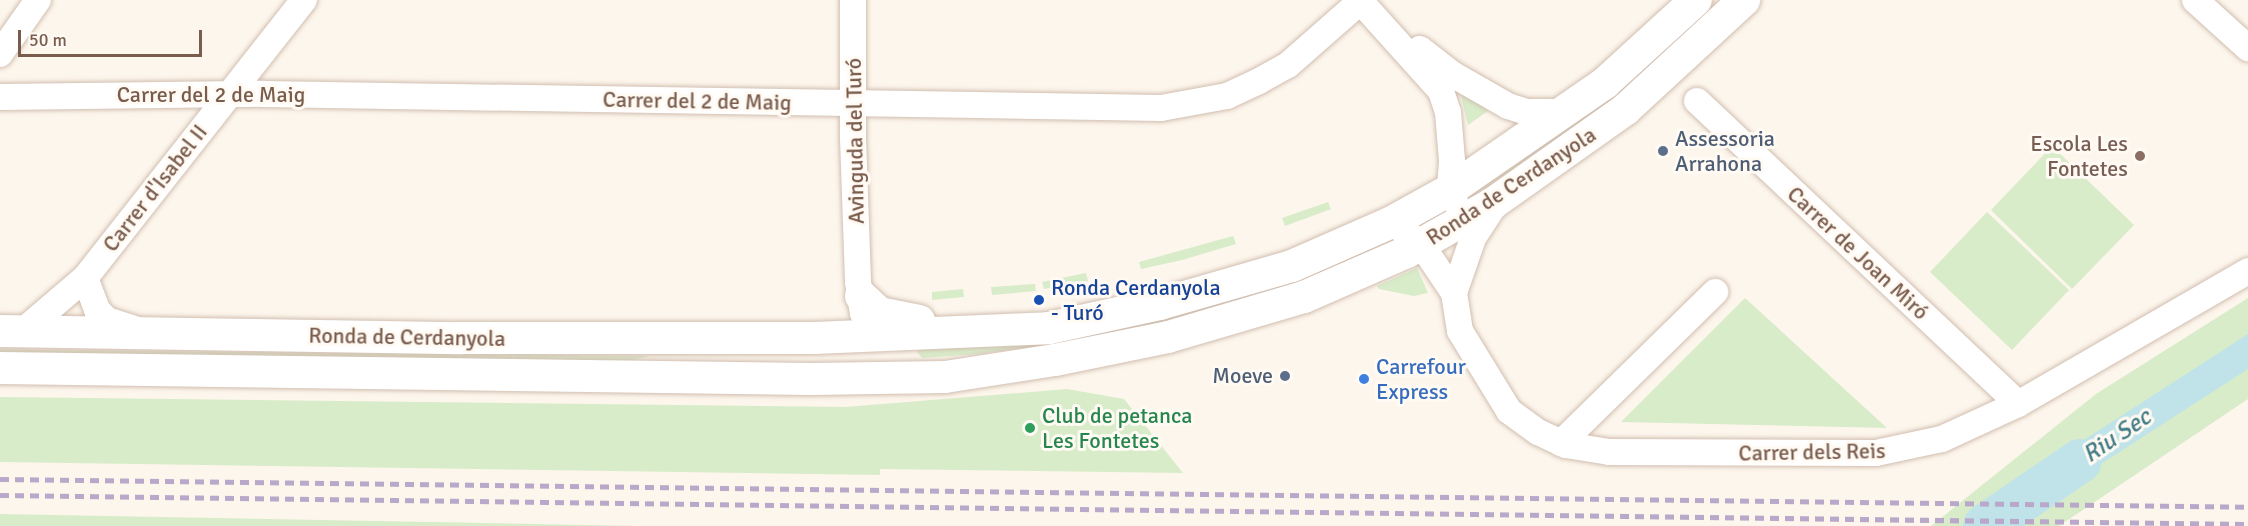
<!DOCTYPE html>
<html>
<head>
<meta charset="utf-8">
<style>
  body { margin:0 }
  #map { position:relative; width:2248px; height:526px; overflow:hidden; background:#fdf6ec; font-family:Signika,sans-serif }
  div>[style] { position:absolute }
  .green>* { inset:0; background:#d8ecc9 }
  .water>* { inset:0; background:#bfe3e8 }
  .river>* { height:44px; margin:-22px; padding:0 22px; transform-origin:22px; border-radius:22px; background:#bfe3e8 }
  .roads { filter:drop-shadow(0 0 2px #d1beb0) drop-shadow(0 0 2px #d1beb0) }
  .minor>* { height:26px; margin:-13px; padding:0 13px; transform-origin:13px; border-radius:13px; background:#fff }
  .tertiary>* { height:32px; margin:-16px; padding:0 16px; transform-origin:16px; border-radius:16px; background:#fff }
  .rail>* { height:4.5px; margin-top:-2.25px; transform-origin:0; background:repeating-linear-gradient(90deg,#b9a8c9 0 9px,transparent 0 15px) }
  .dots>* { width:16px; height:16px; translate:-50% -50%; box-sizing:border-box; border:3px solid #fffaf3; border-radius:50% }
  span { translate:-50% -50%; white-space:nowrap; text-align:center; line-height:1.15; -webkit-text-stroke:6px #fffaf3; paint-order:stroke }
  .street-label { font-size:22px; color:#7a5c4d }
  .service-label { font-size:22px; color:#4e5e75 }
  .left { translate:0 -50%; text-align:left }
  .right { translate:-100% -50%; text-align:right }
  .education-label { font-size:22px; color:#785e54 }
  .transit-label { font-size:22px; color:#164399 }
  .shop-label { font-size:22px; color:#366cbe }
  .leisure-label { font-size:22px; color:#27864d }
  .water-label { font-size:24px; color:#437c86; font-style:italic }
  .scale { position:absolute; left:18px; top:30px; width:184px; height:27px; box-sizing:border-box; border:3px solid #7a5c4d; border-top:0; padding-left:8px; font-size:18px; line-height:21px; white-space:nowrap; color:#7a5c4d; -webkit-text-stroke:4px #fffaf3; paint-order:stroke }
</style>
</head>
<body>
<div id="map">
  <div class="green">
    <div style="clip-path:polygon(1466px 93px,1488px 111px,1468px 125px,1461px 96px)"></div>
    <div style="clip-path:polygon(1584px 110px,1592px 120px,1467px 198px,1467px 189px)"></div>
    <div style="clip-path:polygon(2052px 146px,2134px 225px,2072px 289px,1991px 210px)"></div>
    <div style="clip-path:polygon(1328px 202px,1331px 209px,1285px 226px,1282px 218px)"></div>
    <div style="clip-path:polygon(1987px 212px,2069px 290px,2012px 350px,1930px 272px)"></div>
    <div style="clip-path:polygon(1233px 236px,1236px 244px,1182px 260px,1141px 269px,1139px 262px)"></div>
    <div style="clip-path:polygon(1349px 249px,1355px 260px,1329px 270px,1273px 291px,1127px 333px,978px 354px,922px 358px,917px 352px,921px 347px)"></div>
    <div style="clip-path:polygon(1417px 268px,1428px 293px,1414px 296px,1379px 289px,1377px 286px)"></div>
    <div style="clip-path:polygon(1086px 273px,1088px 281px,1044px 289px,1042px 282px)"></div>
    <div style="clip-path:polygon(1035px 284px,1036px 291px,992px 295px,991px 287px)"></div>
    <div style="clip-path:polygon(963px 289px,964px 297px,932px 300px,932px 292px)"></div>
    <div style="clip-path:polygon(1745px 298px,1887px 428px,1621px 422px)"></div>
    <div style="clip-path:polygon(2248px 298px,2248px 399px,2059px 526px,1931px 526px,2096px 394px)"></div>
    <div style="clip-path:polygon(0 349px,38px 350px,650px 356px,602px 367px,0 360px)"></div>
    <div style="clip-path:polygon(1067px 389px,1124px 399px,1183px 473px,880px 469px,880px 475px,0 462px,0 397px,845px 407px)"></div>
    <div style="clip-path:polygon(0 514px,639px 526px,0 526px)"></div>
  </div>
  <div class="water">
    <div style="clip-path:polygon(2248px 334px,2248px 369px,2053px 495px,2002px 493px)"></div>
  </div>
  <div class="river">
    <div style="left:1985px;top:526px;width:115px;rotate:-34.4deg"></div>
  </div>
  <div class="roads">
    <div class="minor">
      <div style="left:853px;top:0;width:138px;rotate:90deg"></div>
      <div style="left:853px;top:138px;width:144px;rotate:88deg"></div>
      <div style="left:858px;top:282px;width:32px;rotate:81deg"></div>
      <div style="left:2195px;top:0;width:72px;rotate:42.2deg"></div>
      <div style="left:1361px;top:2px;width:120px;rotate:48deg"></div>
      <div style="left:1441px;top:91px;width:22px;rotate:72deg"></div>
      <div style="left:1448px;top:112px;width:49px;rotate:85.3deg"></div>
      <div style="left:1452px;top:161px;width:29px;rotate:94deg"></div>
      <div style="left:1450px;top:190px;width:12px;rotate:66deg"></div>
      <div style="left:1420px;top:49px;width:41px;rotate:38deg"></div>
      <div style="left:1452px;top:74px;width:64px;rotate:29.7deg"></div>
      <div style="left:1508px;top:106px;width:20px;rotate:18deg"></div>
      <div style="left:1527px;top:112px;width:37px"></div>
      <div style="left:0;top:54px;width:66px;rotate:-54.9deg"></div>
      <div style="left:0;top:97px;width:264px;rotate:-0.7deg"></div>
      <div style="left:264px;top:94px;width:897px;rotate:0.89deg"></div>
      <div style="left:1161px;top:108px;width:67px;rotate:-10.3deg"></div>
      <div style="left:1227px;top:96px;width:35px;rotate:-25deg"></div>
      <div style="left:1259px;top:81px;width:33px;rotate:-29deg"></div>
      <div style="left:1288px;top:65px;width:98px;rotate:-41.3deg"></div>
      <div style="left:1697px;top:101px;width:441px;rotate:43.3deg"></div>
      <div style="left:1392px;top:222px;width:36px;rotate:37deg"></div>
      <div style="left:1421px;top:244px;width:59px;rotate:56deg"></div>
      <div style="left:1454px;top:293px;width:38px;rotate:81deg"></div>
      <div style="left:1460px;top:331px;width:94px;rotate:58.5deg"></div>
      <div style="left:1509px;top:411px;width:36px;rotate:36deg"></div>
      <div style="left:1538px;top:432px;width:31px;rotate:25deg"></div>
      <div style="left:1566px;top:445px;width:44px;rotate:9.2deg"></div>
      <div style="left:1609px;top:452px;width:267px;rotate:0.2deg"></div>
      <div style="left:1876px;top:453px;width:67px;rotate:-12deg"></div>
      <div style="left:1942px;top:439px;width:84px;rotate:-24.7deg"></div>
      <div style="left:2018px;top:404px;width:266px;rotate:-30deg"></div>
      <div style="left:85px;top:278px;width:34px;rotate:69deg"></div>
      <div style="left:97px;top:310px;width:14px;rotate:45deg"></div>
      <div style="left:107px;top:320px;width:29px;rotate:18deg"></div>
      <div style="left:1454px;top:293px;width:58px;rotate:-70.9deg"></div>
      <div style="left:1473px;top:238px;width:44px;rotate:-57deg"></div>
      <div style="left:23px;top:331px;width:82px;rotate:-40.5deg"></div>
      <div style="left:85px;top:278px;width:354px;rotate:-51.8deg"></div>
      <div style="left:1561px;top:443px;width:216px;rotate:-44.4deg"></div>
    </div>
    <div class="tertiary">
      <div style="left:861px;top:296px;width:25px;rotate:43deg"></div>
      <div style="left:879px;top:313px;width:41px;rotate:11.3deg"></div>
      <div style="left:0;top:331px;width:461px;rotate:0.9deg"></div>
      <div style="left:461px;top:338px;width:353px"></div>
      <div style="left:814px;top:338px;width:235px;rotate:-2.4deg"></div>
      <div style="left:1049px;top:328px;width:114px;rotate:-12.2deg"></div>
      <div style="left:1160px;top:304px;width:137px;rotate:-16.1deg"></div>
      <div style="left:1292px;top:266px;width:109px;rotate:-23.7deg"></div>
      <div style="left:1392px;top:222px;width:66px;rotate:-28.9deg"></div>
      <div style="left:1450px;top:190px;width:188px;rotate:-34.6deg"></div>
      <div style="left:1605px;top:83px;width:123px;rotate:-42.4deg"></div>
      <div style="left:0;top:368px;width:811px;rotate:0.78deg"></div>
      <div style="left:811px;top:379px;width:134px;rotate:-0.9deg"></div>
      <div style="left:945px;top:377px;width:111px;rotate:-8.8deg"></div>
      <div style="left:1055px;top:360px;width:115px;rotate:-11.5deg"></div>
      <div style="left:1168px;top:337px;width:142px;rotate:-16.4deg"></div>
      <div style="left:1304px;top:297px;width:112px;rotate:-23.6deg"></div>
      <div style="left:1407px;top:252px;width:98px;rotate:-29.5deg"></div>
      <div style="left:1492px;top:204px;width:164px;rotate:-35.3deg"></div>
      <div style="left:1626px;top:109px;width:161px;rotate:-42.7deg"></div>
    </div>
  </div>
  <div class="rail">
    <div style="left:0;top:479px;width:2248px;rotate:0.71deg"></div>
    <div style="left:0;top:495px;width:2248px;rotate:0.74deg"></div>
  </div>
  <div class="dots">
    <div style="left:1663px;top:151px;background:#5c6f8a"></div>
    <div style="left:2140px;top:156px;background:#8d6e63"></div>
    <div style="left:1039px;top:300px;background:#1a4fb4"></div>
    <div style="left:1285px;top:376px;background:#5c6f8a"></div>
    <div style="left:1364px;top:379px;background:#3f7fe0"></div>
    <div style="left:1030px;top:428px;background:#2e9e5b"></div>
  </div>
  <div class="street-label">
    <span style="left:211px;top:95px">Carrer del 2 de Maig</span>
    <span style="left:697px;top:101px;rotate:1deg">Carrer del 2 de Maig</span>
    <span style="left:855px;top:141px;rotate:-91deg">Avinguda del Turó</span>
    <span style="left:1511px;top:186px;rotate:-33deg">Ronda de Cerdanyola</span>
    <span style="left:155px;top:188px;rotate:-52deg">Carrer d'Isabel II</span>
    <span style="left:1858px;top:253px;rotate:43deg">Carrer de Joan Miró</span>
    <span style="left:407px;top:337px;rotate:1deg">Ronda de Cerdanyola</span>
    <span style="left:1812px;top:452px;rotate:-1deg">Carrer dels Reis</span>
  </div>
  <div class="service-label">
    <span class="left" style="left:1675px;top:151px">Assessoria<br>Arrahona</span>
    <span class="right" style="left:1273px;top:376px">Moeve</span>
  </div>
  <div class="education-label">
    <span class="right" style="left:2128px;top:156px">Escola Les<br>Fontetes</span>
  </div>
  <div class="transit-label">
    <span class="left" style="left:1051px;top:300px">Ronda Cerdanyola<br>- Turó</span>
  </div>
  <div class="shop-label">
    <span class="left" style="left:1376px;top:379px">Carrefour<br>Express</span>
  </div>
  <div class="leisure-label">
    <span class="left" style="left:1042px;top:428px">Club de petanca<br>Les Fontetes</span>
  </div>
  <div class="water-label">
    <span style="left:2117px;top:436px;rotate:-34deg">Riu Sec</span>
  </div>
  <div class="scale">50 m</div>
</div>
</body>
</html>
